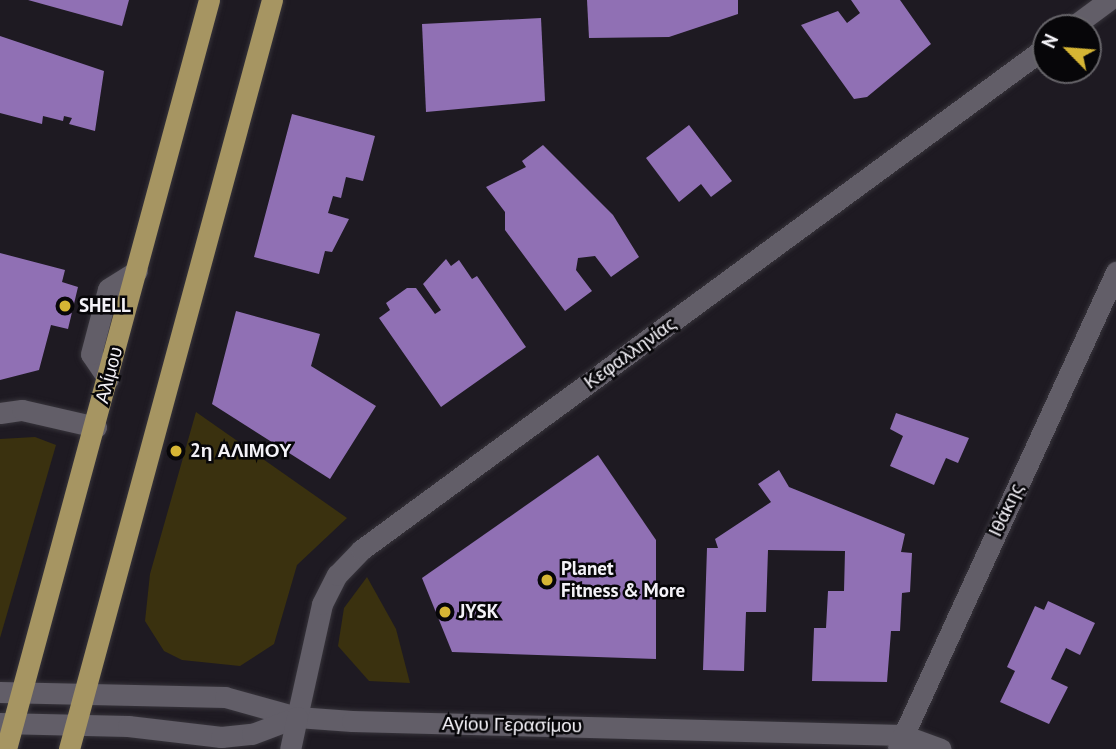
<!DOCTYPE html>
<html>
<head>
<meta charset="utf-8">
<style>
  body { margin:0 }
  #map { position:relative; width:1116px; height:749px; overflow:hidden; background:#1e1a22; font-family:"PT Sans",sans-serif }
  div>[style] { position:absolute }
  .green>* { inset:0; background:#3a310f }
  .building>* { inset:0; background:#9070b4 }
  .roads { filter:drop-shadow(0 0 2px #37343b) drop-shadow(0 0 2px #37343b) }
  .minor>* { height:21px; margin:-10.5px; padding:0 10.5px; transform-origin:10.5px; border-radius:10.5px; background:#625e68 }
  .major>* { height:21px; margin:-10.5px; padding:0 10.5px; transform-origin:10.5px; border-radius:10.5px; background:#a69562 }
  .dots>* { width:19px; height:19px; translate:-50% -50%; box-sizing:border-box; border:4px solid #070609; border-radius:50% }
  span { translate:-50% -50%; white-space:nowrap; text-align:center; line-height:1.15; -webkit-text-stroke:5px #070609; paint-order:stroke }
  .poi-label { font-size:19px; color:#f4f2f8; font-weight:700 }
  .left { translate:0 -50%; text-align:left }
  .street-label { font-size:19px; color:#f4f2f8 }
  .north { position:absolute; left:1032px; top:14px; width:70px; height:70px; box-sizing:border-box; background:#070609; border:2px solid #666469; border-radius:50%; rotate:295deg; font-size:19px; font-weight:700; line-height:28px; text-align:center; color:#f4f2f8 }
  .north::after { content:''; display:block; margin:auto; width:24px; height:32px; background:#d6b534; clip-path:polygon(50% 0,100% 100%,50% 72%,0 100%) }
</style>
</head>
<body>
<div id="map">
  <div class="green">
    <div style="clip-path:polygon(196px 412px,347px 518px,297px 565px,274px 644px,240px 666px,182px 660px,164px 651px,145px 621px,150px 574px)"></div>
    <div style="clip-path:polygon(35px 437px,56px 445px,0 638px,0 439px)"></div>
    <div style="clip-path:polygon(367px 577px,396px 629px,410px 683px,369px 681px,338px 646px,344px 608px)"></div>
  </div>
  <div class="building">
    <div style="clip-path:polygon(28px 0,129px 0,122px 26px)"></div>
    <div style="clip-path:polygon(587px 0,738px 0,738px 14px,669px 37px,589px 38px)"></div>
    <div style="clip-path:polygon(851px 0,900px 0,931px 44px,867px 97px,854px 99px,801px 25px,838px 11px,847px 23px,860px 13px)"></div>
    <div style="clip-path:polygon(541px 18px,545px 101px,426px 112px,422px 24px)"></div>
    <div style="clip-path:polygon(0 36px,104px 71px,95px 131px,69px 124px,72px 118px,64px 116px,63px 121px,43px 116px,42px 124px,0 113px)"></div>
    <div style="clip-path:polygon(292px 114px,375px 136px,363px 181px,346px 177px,341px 198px,333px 196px,328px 213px,349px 219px,332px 252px,325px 251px,319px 274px,254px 257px)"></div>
    <div style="clip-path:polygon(689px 125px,732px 181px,711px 197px,701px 184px,679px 202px,646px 158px)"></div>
    <div style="clip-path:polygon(543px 145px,613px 215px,639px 257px,611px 277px,595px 256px,578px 258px,576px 270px,592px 291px,565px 311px,505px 230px,505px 212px,486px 187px,526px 167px,522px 161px)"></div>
    <div style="clip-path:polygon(0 253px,65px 270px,62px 282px,78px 287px,68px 329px,51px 325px,39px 370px,0 380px)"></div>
    <div style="clip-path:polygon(446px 259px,451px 266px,459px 260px,472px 279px,477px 276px,526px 347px,441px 407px,379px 318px,390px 310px,386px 303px,407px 288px,416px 288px,435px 314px,441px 310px,423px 284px)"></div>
    <div style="clip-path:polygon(236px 311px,320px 334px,311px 366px,376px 406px,330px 479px,212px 404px)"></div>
    <div style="clip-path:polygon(896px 413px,969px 438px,958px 463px,946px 458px,934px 485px,890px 466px,903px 436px,890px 429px)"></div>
    <div style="clip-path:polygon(598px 455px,656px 540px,656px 659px,452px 652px,422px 578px)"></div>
    <div style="clip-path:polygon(779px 470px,789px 487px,905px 534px,901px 552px,912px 553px,910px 592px,902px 593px,900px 631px,891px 631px,887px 682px,812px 681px,814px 628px,826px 628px,828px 591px,844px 591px,845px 551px,768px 550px,766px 612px,746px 612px,744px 671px,703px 670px,707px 548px,718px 548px,715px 539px,771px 502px,758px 484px)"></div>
    <div style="clip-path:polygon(1048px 601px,1095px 623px,1080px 655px,1066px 648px,1051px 679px,1068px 687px,1049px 724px,1000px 702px,1015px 671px,1007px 667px,1035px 606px,1044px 610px)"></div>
  </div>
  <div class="roads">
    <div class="minor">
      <div style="left:1071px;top:28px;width:47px;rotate:-36.4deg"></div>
      <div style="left:108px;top:379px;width:30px;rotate:-124deg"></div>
      <div style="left:91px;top:354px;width:67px;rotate:-75.3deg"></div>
      <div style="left:108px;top:289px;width:34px;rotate:-32deg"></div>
      <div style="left:0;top:413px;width:22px;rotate:-8deg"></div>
      <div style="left:22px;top:410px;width:76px;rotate:12.9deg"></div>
      <div style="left:0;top:692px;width:225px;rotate:1.3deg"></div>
      <div style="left:225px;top:697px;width:75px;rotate:15.5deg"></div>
      <div style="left:297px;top:717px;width:55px;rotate:4.2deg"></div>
      <div style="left:352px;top:721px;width:551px;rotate:1.46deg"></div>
      <div style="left:903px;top:735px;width:40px;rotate:20.2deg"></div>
      <div style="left:297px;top:717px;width:116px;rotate:-77.5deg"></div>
      <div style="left:322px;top:604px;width:33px;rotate:-63deg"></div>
      <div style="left:337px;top:575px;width:35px;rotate:-46deg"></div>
      <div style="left:361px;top:550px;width:850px;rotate:-36.29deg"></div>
      <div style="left:0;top:723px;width:128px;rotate:1.3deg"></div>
      <div style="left:128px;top:726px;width:94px;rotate:6.7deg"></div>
      <div style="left:221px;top:737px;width:31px;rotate:-6deg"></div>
      <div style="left:252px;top:734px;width:48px;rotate:-20.7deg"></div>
      <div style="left:297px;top:717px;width:33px;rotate:102deg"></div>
      <div style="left:898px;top:747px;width:523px;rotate:-65.35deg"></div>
    </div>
    <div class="major">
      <div style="left:6px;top:749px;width:776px;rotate:-74.84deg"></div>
      <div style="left:69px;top:749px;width:776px;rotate:-74.84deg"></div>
    </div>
  </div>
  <div class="dots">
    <div style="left:65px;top:306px;background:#d6b534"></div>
    <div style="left:176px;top:451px;background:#d6b534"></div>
    <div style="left:547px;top:580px;background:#d6b534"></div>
    <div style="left:445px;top:612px;background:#d6b534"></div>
  </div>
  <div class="poi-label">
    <span class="left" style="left:79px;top:306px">SHELL</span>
    <span class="left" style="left:190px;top:451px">2η ΑΛΙΜΟΥ</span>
    <span class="left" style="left:561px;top:580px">Planet<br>Fitness &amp; More</span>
    <span class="left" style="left:459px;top:612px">JYSK</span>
  </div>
  <div class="street-label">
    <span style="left:630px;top:353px;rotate:-36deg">Κεφαλληνίας</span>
    <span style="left:109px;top:375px;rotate:-75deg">Αλίμου</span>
    <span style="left:1006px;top:510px;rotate:-65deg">Ιθάκης</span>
    <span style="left:512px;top:725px;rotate:1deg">Αγίου Γερασίμου</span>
  </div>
  <div class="north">N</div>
</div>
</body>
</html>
